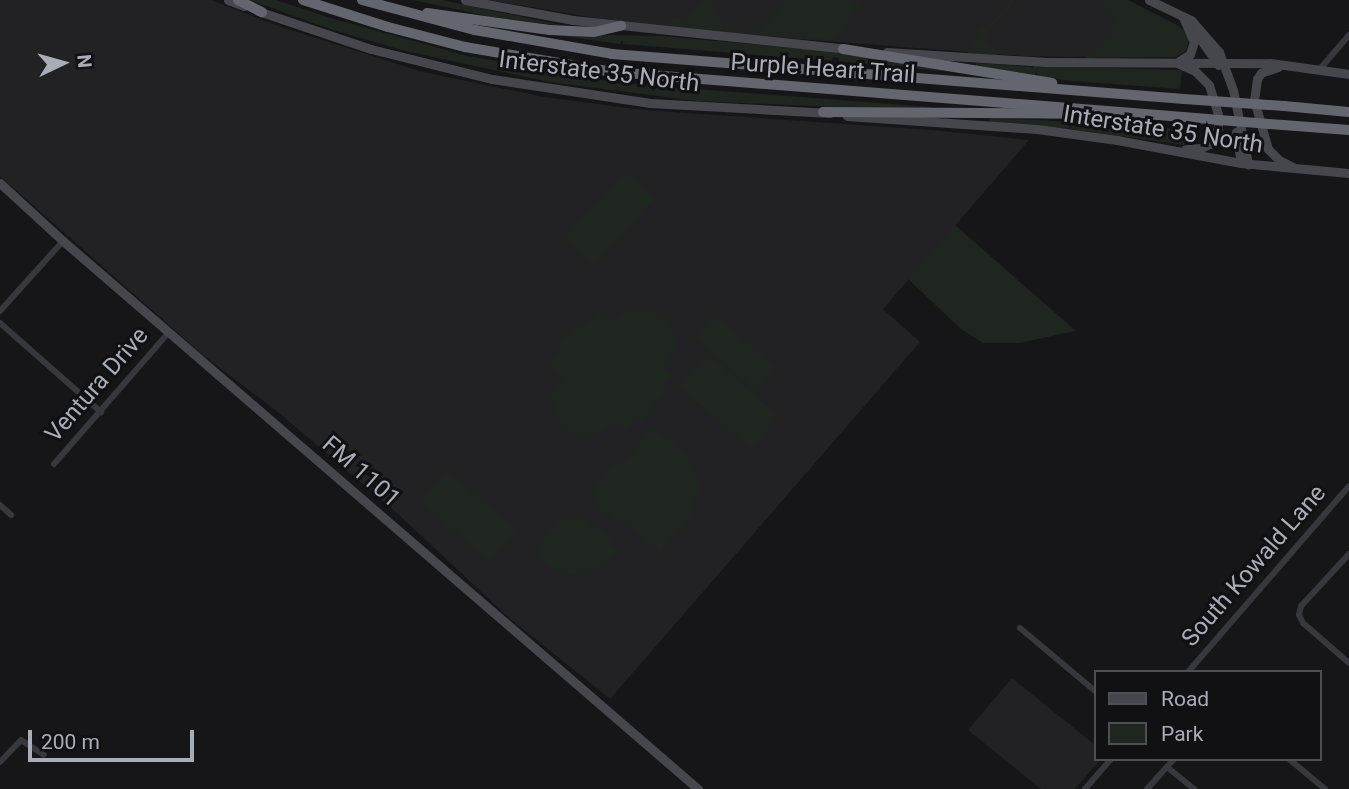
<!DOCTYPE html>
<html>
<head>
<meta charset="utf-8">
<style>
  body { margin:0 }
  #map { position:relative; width:1349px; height:789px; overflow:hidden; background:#161618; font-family:Roboto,sans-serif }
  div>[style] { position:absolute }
  .built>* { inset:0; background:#222225 }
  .green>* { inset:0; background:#1e261f }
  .minor>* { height:6px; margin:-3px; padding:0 3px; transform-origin:3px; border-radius:3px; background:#37383d }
  .secondary>* { height:9px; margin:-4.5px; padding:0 4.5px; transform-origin:4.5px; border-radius:4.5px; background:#45474d }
  .motorway>* { height:10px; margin:-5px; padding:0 5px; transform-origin:5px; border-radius:5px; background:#63666e }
  .motorway-bridge>* { height:10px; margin:-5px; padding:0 5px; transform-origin:5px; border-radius:5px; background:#63666e }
  span { translate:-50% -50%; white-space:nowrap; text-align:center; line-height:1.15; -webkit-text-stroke:6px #111113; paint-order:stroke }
  .street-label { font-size:24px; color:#a8adb8 }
  .legend { position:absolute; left:1094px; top:670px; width:228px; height:91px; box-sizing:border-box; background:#111113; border:2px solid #4d4f55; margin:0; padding:9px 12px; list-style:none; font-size:21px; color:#a8adb8 }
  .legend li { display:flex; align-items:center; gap:14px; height:35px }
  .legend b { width:35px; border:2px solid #4d4f55 }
  .north { position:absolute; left:28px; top:28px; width:70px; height:70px; -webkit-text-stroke:5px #111113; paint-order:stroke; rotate:85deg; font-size:19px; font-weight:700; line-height:28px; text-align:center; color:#a8adb8 }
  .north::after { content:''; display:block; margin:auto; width:24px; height:32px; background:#a8adb8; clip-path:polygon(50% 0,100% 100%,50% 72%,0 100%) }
  .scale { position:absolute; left:28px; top:730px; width:166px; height:32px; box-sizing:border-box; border:4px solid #a8adb8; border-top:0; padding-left:9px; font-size:21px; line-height:24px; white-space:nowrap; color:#a8adb8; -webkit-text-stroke:5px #111113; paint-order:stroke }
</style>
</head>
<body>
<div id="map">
  <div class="built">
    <div style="clip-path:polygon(0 0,211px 0,281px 27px,423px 72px,544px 97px,643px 110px,932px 130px,1029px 140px,883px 309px,920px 342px,610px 699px,508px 617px,397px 513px,278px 412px,203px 355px,0 176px)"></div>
    <div style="clip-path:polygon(488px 0,1128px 0,1129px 1px,1113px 56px,1068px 57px,1021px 56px,760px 36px,602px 19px)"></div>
    <div style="clip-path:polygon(1012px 678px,1095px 745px,1095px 759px,1101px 759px,1075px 789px,1041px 789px,968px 730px)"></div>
  </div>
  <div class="green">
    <div style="clip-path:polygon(250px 0,276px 0,334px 19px,468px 56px,618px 83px,931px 107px,931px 111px,696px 101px,550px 82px,405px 51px,330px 29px)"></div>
    <div style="clip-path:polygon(413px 0,442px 0,571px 27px,492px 17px)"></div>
    <div style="clip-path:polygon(705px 0,712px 0,715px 15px,722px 17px,719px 22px,724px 21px,723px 29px,737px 26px,745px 27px,746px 31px,742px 34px,672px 28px,672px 18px,681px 16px,686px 19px)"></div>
    <div style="clip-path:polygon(787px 0,851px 0,856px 5px,861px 0,863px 3px,832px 40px,762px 35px,760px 28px)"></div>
    <div style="clip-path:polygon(1007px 0,1016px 0,985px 35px,985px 42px,1000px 52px,996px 55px,967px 53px,979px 36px,976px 32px,983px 26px,986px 29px,1009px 3px)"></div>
    <div style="clip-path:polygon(1099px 0,1128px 0,1175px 24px,1184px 30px,1189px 39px,1186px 51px,1176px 57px,1087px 58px,1083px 54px,1096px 52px,1113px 33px,1109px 30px,1118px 20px)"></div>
    <div style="clip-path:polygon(548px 34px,662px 36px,838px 52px,943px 68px,942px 71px,839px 62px,839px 58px,833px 57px,832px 61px,623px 44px,623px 40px,620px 44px)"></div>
    <div style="clip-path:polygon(976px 63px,1031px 67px,1032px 69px,1034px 66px,1182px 70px,1180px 89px,1071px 81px,1039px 76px,1036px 72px,1035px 75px,976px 66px)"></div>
    <div style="clip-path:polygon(989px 118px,1037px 120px,1187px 129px,1184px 145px,1071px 129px,1071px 125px,1068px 129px,990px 123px)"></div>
    <div style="clip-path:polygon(627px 171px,656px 199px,593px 265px,564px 237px)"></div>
    <div style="clip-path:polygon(955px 225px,1075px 330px,1075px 331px,1020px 343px,983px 343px,961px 329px,908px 279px)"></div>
    <div style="clip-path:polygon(642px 307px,664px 315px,672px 328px,675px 348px,663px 368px,673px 376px,663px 387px,667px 391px,641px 422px,636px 418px,626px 430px,616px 423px,594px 437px,573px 434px,558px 419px,554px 402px,551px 405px,546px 402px,565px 379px,548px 366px,561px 350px,556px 345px,578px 322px,583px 326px,598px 309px,614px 320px,630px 309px)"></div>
    <div style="clip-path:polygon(715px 314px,776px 368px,756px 391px,695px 337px)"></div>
    <div style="clip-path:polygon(707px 353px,779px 416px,751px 449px,678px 386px)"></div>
    <div style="clip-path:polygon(653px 427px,684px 452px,696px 476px,699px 491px,689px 519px,660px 552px,629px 525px,615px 522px,603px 513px,593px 500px,593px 489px,611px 465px,625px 460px)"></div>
    <div style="clip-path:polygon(447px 470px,517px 530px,490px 562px,420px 501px)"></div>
    <div style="clip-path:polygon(584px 516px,598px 531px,601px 528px,613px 538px,609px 543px,618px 551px,606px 564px,586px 573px,572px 575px,551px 569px,536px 558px,543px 547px,539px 544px,564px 517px)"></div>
  </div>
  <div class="minor">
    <div style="left:1320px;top:69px;width:45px;rotate:-49.5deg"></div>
    <div style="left:0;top:311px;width:94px;rotate:-48deg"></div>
    <div style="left:0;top:323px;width:135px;rotate:41.4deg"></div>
    <div style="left:54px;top:464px;width:175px;rotate:-48.9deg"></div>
    <div style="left:0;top:505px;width:15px;rotate:42deg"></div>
    <div style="left:1349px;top:554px;width:71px;rotate:132.7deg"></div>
    <div style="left:1301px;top:606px;width:9px;rotate:103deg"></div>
    <div style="left:1299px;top:615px;width:9px;rotate:63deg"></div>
    <div style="left:1303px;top:623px;width:61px;rotate:41deg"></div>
    <div style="left:1020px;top:628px;width:98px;rotate:40deg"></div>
    <div style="left:1188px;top:672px;width:246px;rotate:-49.1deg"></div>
    <div style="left:1289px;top:759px;width:47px;rotate:39.8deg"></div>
    <div style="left:0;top:762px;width:30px;rotate:-46deg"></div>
    <div style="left:21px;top:740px;width:27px;rotate:33deg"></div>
    <div style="left:1167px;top:767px;width:35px;rotate:39deg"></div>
    <div style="left:1085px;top:789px;width:40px;rotate:-49deg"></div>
    <div style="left:1147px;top:789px;width:40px;rotate:-48deg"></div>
  </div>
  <div class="secondary">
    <div style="left:228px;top:0;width:17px;rotate:21deg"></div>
    <div style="left:465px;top:0;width:110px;rotate:10.5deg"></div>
    <div style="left:573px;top:20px;width:277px;rotate:6deg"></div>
    <div style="left:1149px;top:0;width:47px;rotate:25.5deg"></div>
    <div style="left:1191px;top:20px;width:43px;rotate:48.8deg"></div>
    <div style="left:1219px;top:52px;width:40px;rotate:69.8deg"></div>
    <div style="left:1233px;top:90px;width:76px;rotate:78.5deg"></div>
    <div style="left:258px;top:11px;width:119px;rotate:18.6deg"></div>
    <div style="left:371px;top:49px;width:125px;rotate:13.9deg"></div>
    <div style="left:492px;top:79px;width:160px;rotate:8.6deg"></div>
    <div style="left:650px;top:103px;width:180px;rotate:3.2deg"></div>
    <div style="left:1196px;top:33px;width:39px;rotate:55deg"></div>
    <div style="left:887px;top:52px;width:160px;rotate:3.6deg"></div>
    <div style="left:1047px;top:62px;width:223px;rotate:0.3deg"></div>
    <div style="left:1270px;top:63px;width:80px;rotate:7.9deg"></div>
    <div style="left:1179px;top:61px;width:13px;rotate:-32deg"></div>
    <div style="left:1190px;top:54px;width:13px;rotate:-72deg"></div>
    <div style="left:1194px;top:42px;width:27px;rotate:-114deg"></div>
    <div style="left:1179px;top:64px;width:17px;rotate:24deg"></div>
    <div style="left:1195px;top:71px;width:20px;rotate:45deg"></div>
    <div style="left:1209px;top:85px;width:31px;rotate:73deg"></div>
    <div style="left:1218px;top:115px;width:13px;rotate:90deg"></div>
    <div style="left:1218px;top:128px;width:17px;rotate:115deg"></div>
    <div style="left:1211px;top:143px;width:11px;rotate:153deg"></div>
    <div style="left:1201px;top:148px;width:16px;rotate:176deg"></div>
    <div style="left:1278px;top:67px;width:18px;rotate:161deg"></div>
    <div style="left:1261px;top:73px;width:7px;rotate:124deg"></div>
    <div style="left:1257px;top:79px;width:21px;rotate:98deg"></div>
    <div style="left:1254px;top:100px;width:51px;rotate:74.1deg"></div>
    <div style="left:1268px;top:149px;width:16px;rotate:45deg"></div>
    <div style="left:1279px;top:160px;width:16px;rotate:27deg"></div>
    <div style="left:847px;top:116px;width:190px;rotate:3.9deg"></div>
    <div style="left:1037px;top:129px;width:81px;rotate:7.8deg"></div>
    <div style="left:1117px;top:140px;width:126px;rotate:10.5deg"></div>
    <div style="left:1241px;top:163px;width:108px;rotate:5.3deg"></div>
    <div style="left:1236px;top:132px;width:31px;rotate:81deg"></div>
    <div style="left:0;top:183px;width:86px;rotate:42.6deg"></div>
    <div style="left:63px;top:241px;width:839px;rotate:40.79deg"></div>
  </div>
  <div class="motorway">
    <div style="left:238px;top:0;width:27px;rotate:27deg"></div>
    <div style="left:303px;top:0;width:89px;rotate:17.6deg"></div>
    <div style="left:388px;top:27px;width:80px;rotate:14.6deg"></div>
    <div style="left:465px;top:47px;width:150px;rotate:9.6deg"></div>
    <div style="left:613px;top:72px;width:572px;rotate:4.51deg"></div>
    <div style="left:362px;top:0;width:117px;rotate:14.9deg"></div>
    <div style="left:475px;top:30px;width:139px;rotate:9.9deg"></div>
    <div style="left:612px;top:54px;width:574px;rotate:4.5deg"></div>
    <div style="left:427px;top:13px;width:124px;rotate:7.9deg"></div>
    <div style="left:550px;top:30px;width:44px;rotate:2.6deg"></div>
    <div style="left:594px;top:32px;width:28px;rotate:-13deg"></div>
    <div style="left:843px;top:49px;width:212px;rotate:9.2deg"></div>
    <div style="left:1284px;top:106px;width:65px;rotate:5.3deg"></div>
    <div style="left:823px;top:112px;width:256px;rotate:0.4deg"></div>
    <div style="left:1283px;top:125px;width:66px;rotate:4.3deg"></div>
  </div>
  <div class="motorway-bridge">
    <div style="left:1184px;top:99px;width:100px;rotate:4deg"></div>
    <div style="left:1183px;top:117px;width:100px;rotate:4.6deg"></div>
  </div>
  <div class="street-label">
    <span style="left:823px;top:69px;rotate:4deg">Purple Heart Trail</span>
    <span style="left:599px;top:72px;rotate:7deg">Interstate 35 North</span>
    <span style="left:1163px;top:130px;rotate:9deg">Interstate 35 North</span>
    <span style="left:97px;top:385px;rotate:-49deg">Ventura Drive</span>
    <span style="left:361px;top:472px;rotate:41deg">FM 1101</span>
    <span style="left:1254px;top:566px;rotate:-49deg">South Kowald Lane</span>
  </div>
  <ul class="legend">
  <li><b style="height:9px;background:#45474d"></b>Road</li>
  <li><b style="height:19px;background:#1e261f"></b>Park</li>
  </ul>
  <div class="north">N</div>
  <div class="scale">200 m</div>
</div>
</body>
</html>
